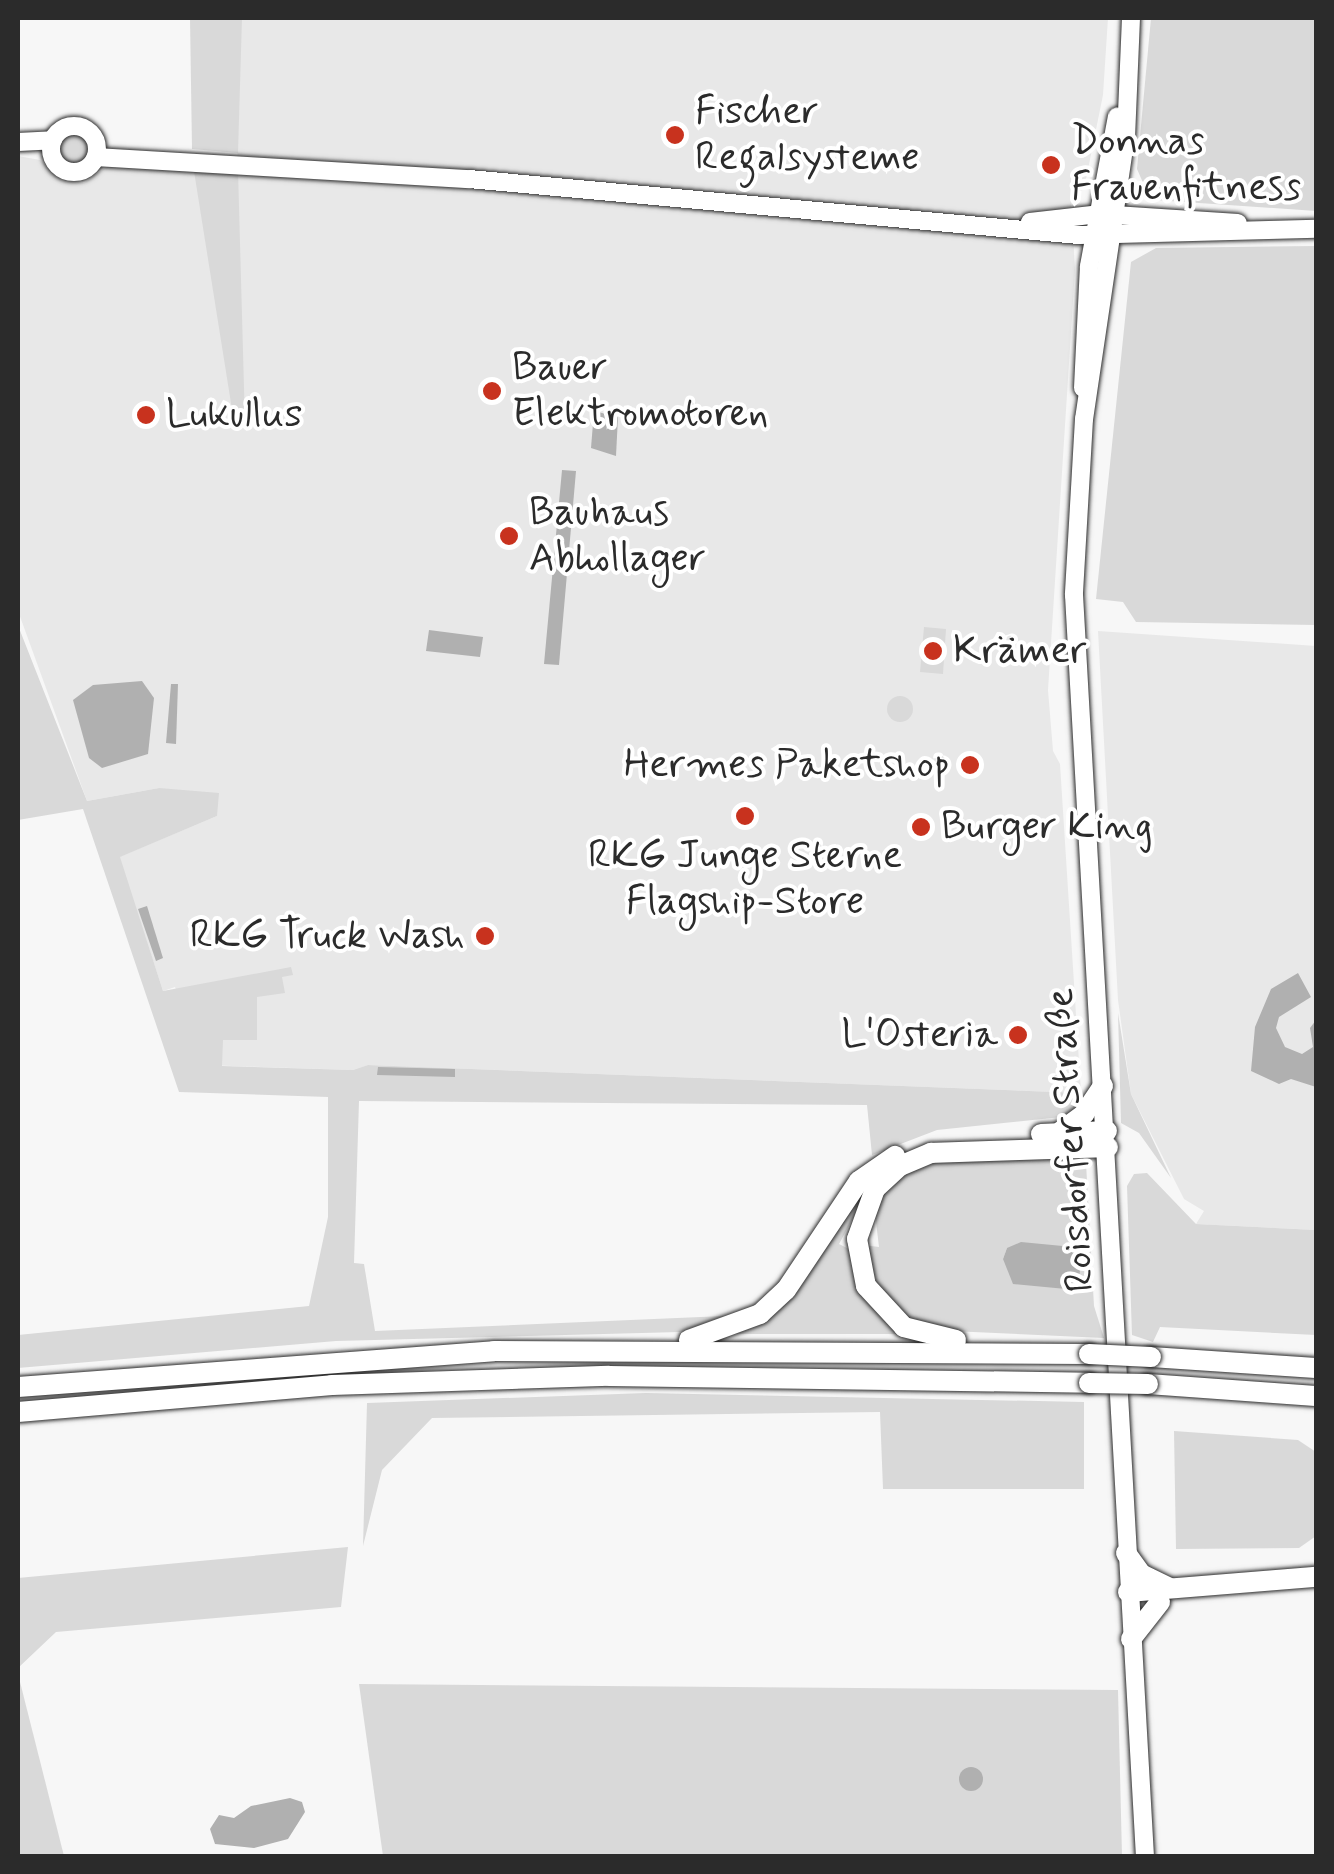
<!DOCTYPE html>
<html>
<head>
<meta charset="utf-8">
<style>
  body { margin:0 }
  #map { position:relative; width:1334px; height:1874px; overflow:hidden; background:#f7f7f7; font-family:Mynerve,sans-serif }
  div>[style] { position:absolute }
  .built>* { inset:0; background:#e8e8e8 }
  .green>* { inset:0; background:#d9d9d9 }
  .round { border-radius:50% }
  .water>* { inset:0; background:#b0b0b0 }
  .roads { filter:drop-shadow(0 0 2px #2b2b2b) drop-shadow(0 0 2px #2b2b2b) }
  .major>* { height:18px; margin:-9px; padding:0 9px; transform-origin:9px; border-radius:9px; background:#fff }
  .major>.ring { margin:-9px; padding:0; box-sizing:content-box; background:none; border:18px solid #fff; border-radius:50% }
  .highway>* { height:20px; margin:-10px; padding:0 10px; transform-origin:10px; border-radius:10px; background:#fff }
  .bridges { filter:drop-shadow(0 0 2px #2b2b2b) drop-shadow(0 0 2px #2b2b2b) }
  .highway-bridge>* { height:20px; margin:-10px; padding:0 10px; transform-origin:10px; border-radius:10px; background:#fff }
  .dots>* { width:28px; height:28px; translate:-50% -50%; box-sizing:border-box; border:5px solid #fff; border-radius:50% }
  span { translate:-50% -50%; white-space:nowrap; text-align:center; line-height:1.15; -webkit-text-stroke:8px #fff; paint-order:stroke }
  .poi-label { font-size:40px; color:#2b2b2b }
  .left { translate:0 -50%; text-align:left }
  .right { translate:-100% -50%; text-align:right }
  .street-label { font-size:40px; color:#2b2b2b }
  .frame { position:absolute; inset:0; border:20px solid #2b2b2b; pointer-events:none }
</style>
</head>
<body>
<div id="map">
  <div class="built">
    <div style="clip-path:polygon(241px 18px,1108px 18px,1103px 95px,1084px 189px,1071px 199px,1075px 270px,1048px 690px,1053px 751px,1060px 764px,1081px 1093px,369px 1065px,353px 1070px,201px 1065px,175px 987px,163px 991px,119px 857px,217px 816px,159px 788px,87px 801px,18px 611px,18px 156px,40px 160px,62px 181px,84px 183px,112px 163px,237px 169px)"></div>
    <div style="clip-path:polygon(1098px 631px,1316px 646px,1316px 1230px,1196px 1224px,1204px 1211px,1184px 1199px,1131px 1094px,1118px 1000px)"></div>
  </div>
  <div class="green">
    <div style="clip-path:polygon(190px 18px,242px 18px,238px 153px,192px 149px)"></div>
    <div style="clip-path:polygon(1151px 18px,1316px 18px,1316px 211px,1155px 200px,1148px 194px,1137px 169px)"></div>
    <div class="round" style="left:58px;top:134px;width:32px;height:32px"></div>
    <div style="clip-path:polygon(193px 165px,238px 170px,245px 424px,234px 422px)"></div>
    <div style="clip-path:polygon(1316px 246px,1316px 625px,1136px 622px,1123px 602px,1096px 599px,1131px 262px,1156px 248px)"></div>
    <div style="clip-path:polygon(924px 627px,946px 629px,943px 674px,920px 672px)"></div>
    <div style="clip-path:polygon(19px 628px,87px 801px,159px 788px,219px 793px,217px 816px,120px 857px,163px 991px,291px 967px,293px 975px,282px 977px,285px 993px,257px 997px,257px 1040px,223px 1040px,222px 1066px,353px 1070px,368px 1065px,1081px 1093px,1071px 1116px,937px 1130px,872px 1155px,867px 1105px,359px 1101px,354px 1263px,364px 1264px,375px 1331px,724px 1316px,680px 1332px,336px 1341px,18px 1368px,18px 1335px,309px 1306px,328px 1217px,328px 1097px,179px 1092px,83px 809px,18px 820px)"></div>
    <div class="round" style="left:887px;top:696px;width:26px;height:26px"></div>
    <div style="clip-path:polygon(1118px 1013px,1131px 1094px,1171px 1178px,1139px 1133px,1121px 1123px)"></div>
    <div style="clip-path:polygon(evenodd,1047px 1155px,1086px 1163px,1094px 1306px,1104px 1338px,951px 1331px,908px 1318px,884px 1301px,863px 1245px,879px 1247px,874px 1205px,901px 1175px,937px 1162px,1047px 1155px,1007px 1248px,1079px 1278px,1071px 1286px,1003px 1259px,1007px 1248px)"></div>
    <div style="clip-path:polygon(1147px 1173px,1196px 1224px,1316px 1230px,1316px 1335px,1160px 1327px,1153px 1342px,1132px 1335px,1127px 1186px,1134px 1174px)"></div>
    <div style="clip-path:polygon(874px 1179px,839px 1244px,851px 1250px,906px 1334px,734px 1334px)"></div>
    <div style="clip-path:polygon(646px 1393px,1084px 1402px,1084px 1489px,883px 1489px,880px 1412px,432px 1418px,382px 1470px,363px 1546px,367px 1403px)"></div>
    <div style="clip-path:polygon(1174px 1431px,1298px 1440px,1316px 1452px,1316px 1536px,1299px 1548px,1176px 1549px)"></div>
    <div style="clip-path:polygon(348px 1547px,341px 1607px,56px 1632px,18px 1668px,18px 1578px)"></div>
    <div style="clip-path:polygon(18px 1674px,64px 1856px,18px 1856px)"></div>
    <div style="clip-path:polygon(359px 1684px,1118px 1690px,1122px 1856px,383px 1856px)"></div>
  </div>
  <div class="water">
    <div style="clip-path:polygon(594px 411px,618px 417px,616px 456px,591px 448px)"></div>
    <div style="clip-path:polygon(562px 470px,576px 471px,559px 665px,544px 664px)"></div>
    <div style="clip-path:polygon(429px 630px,483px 637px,480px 657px,426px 651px)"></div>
    <div style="clip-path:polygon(142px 681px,154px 698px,148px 754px,102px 768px,89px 758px,73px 700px,93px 685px)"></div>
    <div style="clip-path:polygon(171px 684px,178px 684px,176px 744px,166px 743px)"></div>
    <div style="clip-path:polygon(147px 906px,163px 958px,156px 961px,138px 909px)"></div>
    <div style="clip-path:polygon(1298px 973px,1311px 997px,1279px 1017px,1276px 1028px,1285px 1047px,1302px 1054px,1313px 1047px,1310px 1028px,1316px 1020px,1316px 1087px,1291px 1079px,1279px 1084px,1251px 1071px,1255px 1027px,1271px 989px)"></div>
    <div style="clip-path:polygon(378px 1067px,455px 1069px,455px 1077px,377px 1075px)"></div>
    <div style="clip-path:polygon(1021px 1242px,1073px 1247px,1081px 1264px,1079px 1278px,1066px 1289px,1013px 1284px,1003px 1259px,1007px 1248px)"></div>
    <div class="round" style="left:959px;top:1767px;width:24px;height:24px"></div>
    <div style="clip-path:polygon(290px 1798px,302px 1802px,305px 1812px,288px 1839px,254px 1848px,215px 1844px,210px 1829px,219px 1815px,234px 1818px,251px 1806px)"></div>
  </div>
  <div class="roads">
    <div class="major">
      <div style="left:1131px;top:18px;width:117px;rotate:92.4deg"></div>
      <div style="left:1126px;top:135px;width:287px;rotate:98.4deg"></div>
      <div style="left:1084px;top:419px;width:176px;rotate:93.3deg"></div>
      <div style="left:1074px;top:595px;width:1263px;rotate:86.78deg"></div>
      <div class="ring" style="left:51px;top:126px;width:28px;height:28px"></div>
      <div style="left:18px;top:142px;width:35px;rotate:-3deg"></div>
      <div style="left:96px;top:157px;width:374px;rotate:3.4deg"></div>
      <div style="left:469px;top:179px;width:613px;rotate:5.25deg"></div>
      <div style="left:1079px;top:235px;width:237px;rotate:-1.5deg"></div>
      <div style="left:1030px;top:222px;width:69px;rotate:-6.6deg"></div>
      <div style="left:1099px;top:214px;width:139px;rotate:3.7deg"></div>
      <div style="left:1083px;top:388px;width:122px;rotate:-87.2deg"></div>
      <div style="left:1089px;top:266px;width:152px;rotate:-79.4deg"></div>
    </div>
    <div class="highway">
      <div style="left:1061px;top:1131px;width:29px;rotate:-36deg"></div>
      <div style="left:1084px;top:1114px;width:34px;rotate:-56deg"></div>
      <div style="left:1041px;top:1134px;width:66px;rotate:-2.6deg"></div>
      <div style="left:689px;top:1340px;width:76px;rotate:-20.1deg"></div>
      <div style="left:760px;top:1314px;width:35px;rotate:-43deg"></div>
      <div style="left:786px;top:1290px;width:131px;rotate:-56.2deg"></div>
      <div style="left:859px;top:1181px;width:44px;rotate:-34.8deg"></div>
      <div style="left:956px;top:1340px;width:54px;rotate:-166deg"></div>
      <div style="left:904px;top:1327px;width:56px;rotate:-132.8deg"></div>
      <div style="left:866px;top:1286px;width:48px;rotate:-100.8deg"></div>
      <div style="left:857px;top:1239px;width:53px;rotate:-70.2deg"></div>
      <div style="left:875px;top:1189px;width:34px;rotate:-43deg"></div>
      <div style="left:900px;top:1166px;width:34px;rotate:-23deg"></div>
      <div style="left:931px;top:1153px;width:177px;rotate:-1.9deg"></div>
      <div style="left:1151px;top:1357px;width:165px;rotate:3.8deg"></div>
      <div style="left:1148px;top:1384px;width:168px;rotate:4.1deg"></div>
      <div style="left:18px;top:1387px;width:477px;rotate:-4.3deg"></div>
      <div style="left:494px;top:1351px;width:595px;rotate:0.29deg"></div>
      <div style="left:18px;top:1412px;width:315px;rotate:-4.9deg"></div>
      <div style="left:332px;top:1385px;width:277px;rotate:-1.9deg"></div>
      <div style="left:609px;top:1376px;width:480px;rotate:0.8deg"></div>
      <div style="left:1126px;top:1553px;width:26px;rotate:54deg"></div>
      <div style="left:1141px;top:1574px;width:32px;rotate:26deg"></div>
      <div style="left:1128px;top:1592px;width:189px;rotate:-4.6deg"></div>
      <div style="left:1131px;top:1639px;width:47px;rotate:-51.9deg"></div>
    </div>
  </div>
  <div class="bridges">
    <div class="highway-bridge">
      <div style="left:1089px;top:1354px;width:62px;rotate:2.8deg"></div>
      <div style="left:1089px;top:1383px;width:59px;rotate:1deg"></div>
    </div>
  </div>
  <div class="dots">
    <div style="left:675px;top:135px;background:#c8321e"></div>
    <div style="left:1051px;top:165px;background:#c8321e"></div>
    <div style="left:492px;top:391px;background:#c8321e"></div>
    <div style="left:146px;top:415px;background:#c8321e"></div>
    <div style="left:509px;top:536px;background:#c8321e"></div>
    <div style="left:933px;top:651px;background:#c8321e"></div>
    <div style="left:970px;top:765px;background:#c8321e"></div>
    <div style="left:745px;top:816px;background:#c8321e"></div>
    <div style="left:921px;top:827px;background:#c8321e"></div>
    <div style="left:485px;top:936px;background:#c8321e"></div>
    <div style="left:1018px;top:1035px;background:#c8321e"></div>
  </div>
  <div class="poi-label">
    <span class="left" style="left:695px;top:135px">Fischer<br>Regalsysteme</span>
    <span class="left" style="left:1071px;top:165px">Donnas<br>Frauenfitness</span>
    <span class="left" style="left:512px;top:391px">Bauer<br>Elektromotoren</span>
    <span class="left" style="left:166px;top:415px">Lukullus</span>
    <span class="left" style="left:529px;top:536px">Bauhaus<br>Abhollager</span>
    <span class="left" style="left:953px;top:651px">Krämer</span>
    <span class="right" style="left:950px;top:765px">Hermes Paketshop</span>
    <span class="left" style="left:941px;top:827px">Burger King</span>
    <span style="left:745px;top:879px">RKG Junge Sterne<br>Flagship-Store</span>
    <span class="right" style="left:465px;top:936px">RKG Truck Wash</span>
    <span class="right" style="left:998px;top:1035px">L'Osteria</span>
  </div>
  <div class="street-label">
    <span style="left:1071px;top:1140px;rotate:-94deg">Roisdorfer Straße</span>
  </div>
  <div class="frame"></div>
</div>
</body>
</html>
